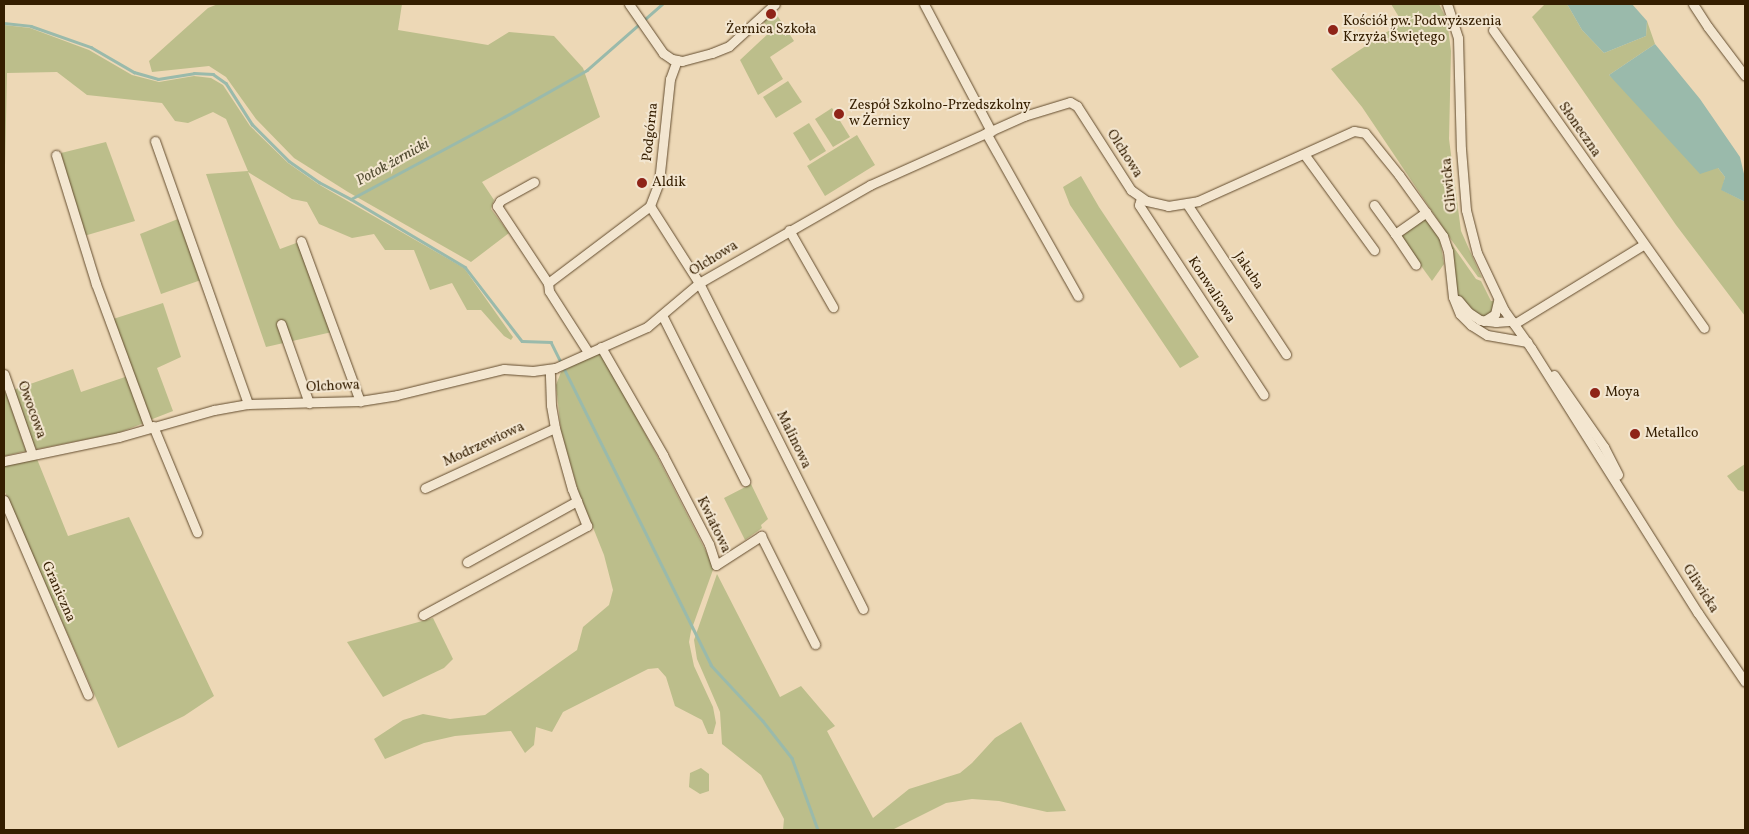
<!DOCTYPE html>
<html>
<head>
<meta charset="utf-8">
<style>
  body { margin:0 }
  #map { position:relative; width:1749px; height:834px; overflow:hidden; background:#edd8b6; font-family:Vollkorn,serif }
  div>[style] { position:absolute }
  .green>* { inset:0; background:#bcbe8b }
  .water>* { inset:0; background:#9abaab }
  .stream>* { height:2.5px; margin:-1.25px; padding:0 1.25px; transform-origin:1.25px; border-radius:1.25px; background:#9abaab }
  .roads { filter:drop-shadow(0 0 1px #634c2e) drop-shadow(0 0 1px #634c2e) }
  .minor>* { height:9px; margin:-4.5px; padding:0 4.5px; transform-origin:4.5px; border-radius:4.5px; background:#f3e6d0 }
  .dots>* { width:14px; height:14px; translate:-50% -50%; box-sizing:border-box; border:2px solid #f3e6d0; border-radius:50% }
  span { translate:-50% -50%; white-space:nowrap; text-align:center; line-height:1.15; -webkit-text-stroke:4px #f3e6d0; paint-order:stroke }
  .poi-label { font-size:14px; color:#351e00 }
  .left { translate:0 -50%; text-align:left }
  .street-label { font-size:14px; color:#351e00 }
  .water-label { font-size:15px; color:#534d33; font-style:italic }
  .frame { position:absolute; inset:0; border:5px solid #351e00; pointer-events:none }
</style>
</head>
<body>
<div id="map">
  <div class="green">
    <div style="clip-path:polygon(218px 4px,402px 4px,398px 30px,488px 45px,509px 32px,554px 36px,583px 68px,600px 117px,482px 182px,494px 200px,491px 209px,509px 233px,471px 262px,348px 192px,294px 158px,256px 119px,226px 77px,209px 66px,152px 72px,149px 61px,208px 8px)"></div>
    <div style="clip-path:polygon(1391px 4px,1439px 4px,1447px 20px,1451px 51px,1449px 139px,1461px 231px,1482px 278px,1478px 277px,1450px 238px,1362px 107px,1331px 69px,1402px 22px)"></div>
    <div style="clip-path:polygon(1545px 4px,1567px 4px,1582px 30px,1604px 53px,1646px 36px,1647px 21px,1655px 44px,1609px 75px,1718px 168px,1725px 177px,1722px 190px,1745px 202px,1745px 316px,1676px 225px,1532px 17px)"></div>
    <div style="clip-path:polygon(775px 12px,794px 41px,770px 57px,783px 79px,758px 95px,740px 60px,771px 31px,763px 21px)"></div>
    <div style="clip-path:polygon(4px 25px,30px 28px,89px 50px,132px 75px,159px 82px,194px 76px,211px 78px,223px 85px,250px 126px,288px 163px,318px 184px,464px 268px,513px 337px,511px 340px,504px 336px,481px 310px,467px 310px,452px 283px,430px 290px,414px 250px,385px 250px,374px 234px,352px 238px,319px 224px,307px 202px,292px 199px,248px 172px,280px 249px,299px 242px,332px 332px,266px 347px,206px 174px,248px 171px,226px 119px,213px 112px,188px 123px,175px 121px,162px 103px,87px 95px,57px 72px,7px 73px,5px 166px)"></div>
    <div style="clip-path:polygon(788px 81px,802px 102px,776px 118px,763px 97px)"></div>
    <div style="clip-path:polygon(832px 108px,850px 137px,833px 147px,815px 119px)"></div>
    <div style="clip-path:polygon(809px 123px,826px 151px,810px 161px,793px 133px)"></div>
    <div style="clip-path:polygon(857px 135px,875px 165px,825px 196px,807px 166px)"></div>
    <div style="clip-path:polygon(106px 142px,135px 221px,84px 236px,61px 153px)"></div>
    <div style="clip-path:polygon(1081px 176px,1099px 207px,1199px 357px,1180px 368px,1070px 205px,1063px 187px)"></div>
    <div style="clip-path:polygon(1426px 218px,1440px 240px,1444px 264px,1432px 281px,1400px 237px)"></div>
    <div style="clip-path:polygon(178px 219px,201px 280px,161px 294px,140px 234px)"></div>
    <div style="clip-path:polygon(1450px 242px,1476px 279px,1481px 281px,1491px 301px,1494px 301px,1493px 313px,1482px 317px,1465px 306px,1457px 294px)"></div>
    <div style="clip-path:polygon(163px 303px,181px 357px,157px 368px,173px 411px,150px 420px,110px 320px)"></div>
    <div style="clip-path:polygon(600px 351px,653px 448px,714px 567px,691px 631px,689px 642px,694px 666px,713px 707px,716px 723px,713px 734px,708px 734px,702px 720px,675px 706px,666px 677px,658px 668px,648px 669px,563px 712px,552px 732px,536px 727px,534px 745px,525px 753px,511px 731px,455px 736px,424px 743px,385px 759px,374px 739px,403px 720px,423px 714px,450px 719px,485px 715px,577px 650px,583px 627px,609px 605px,613px 590px,604px 555px,578px 490px,561px 431px,556px 385px,561px 372px)"></div>
    <div style="clip-path:polygon(73px 369px,81px 392px,128px 376px,144px 423px,118px 433px,37px 449px,32px 444px,13px 390px)"></div>
    <div style="clip-path:polygon(6px 393px,26px 451px,4px 456px,4px 394px)"></div>
    <div style="clip-path:polygon(37px 459px,68px 536px,129px 517px,214px 696px,184px 716px,118px 748px,4px 490px,4px 465px)"></div>
    <div style="clip-path:polygon(1745px 464px,1745px 492px,1738px 490px,1727px 476px)"></div>
    <div style="clip-path:polygon(751px 484px,768px 519px,761px 525px,762px 528px,745px 540px,724px 498px)"></div>
    <div style="clip-path:polygon(717px 574px,780px 697px,801px 686px,835px 726px,827px 731px,873px 818px,909px 789px,960px 773px,972px 763px,995px 738px,1021px 722px,1066px 811px,1047px 812px,999px 801px,972px 799px,946px 803px,892px 830px,783px 830px,784px 819px,761px 775px,722px 744px,720px 712px,697px 659px,694px 640px)"></div>
    <div style="clip-path:polygon(433px 618px,453px 659px,444px 668px,383px 697px,347px 642px)"></div>
    <div style="clip-path:polygon(701px 768px,709px 774px,709px 791px,700px 794px,689px 787px,690px 773px)"></div>
  </div>
  <div class="water">
    <div style="clip-path:polygon(1567px 4px,1632px 4px,1647px 21px,1646px 36px,1604px 53px,1582px 30px)"></div>
    <div style="clip-path:polygon(1655px 44px,1700px 99px,1740px 157px,1745px 178px,1745px 202px,1721px 190px,1725px 177px,1718px 168px,1700px 174px,1609px 75px)"></div>
  </div>
  <div class="stream">
    <div style="left:4px;top:23px;width:27px;rotate:6deg"></div>
    <div style="left:31px;top:26px;width:64px;rotate:19.3deg"></div>
    <div style="left:91px;top:47px;width:50px;rotate:30.2deg"></div>
    <div style="left:134px;top:72px;width:25px;rotate:16deg"></div>
    <div style="left:158px;top:79px;width:36px;rotate:-9deg"></div>
    <div style="left:194px;top:73px;width:19px;rotate:3deg"></div>
    <div style="left:213px;top:74px;width:16px;rotate:35deg"></div>
    <div style="left:226px;top:83px;width:49px;rotate:57.6deg"></div>
    <div style="left:252px;top:124px;width:52px;rotate:45deg"></div>
    <div style="left:289px;top:161px;width:37px;rotate:35deg"></div>
    <div style="left:319px;top:182px;width:36px;rotate:28deg"></div>
    <div style="left:351px;top:199px;width:174px;rotate:-28.2deg"></div>
    <div style="left:504px;top:117px;width:95px;rotate:-29.5deg"></div>
    <div style="left:587px;top:70px;width:100px;rotate:-41.3deg"></div>
    <div style="left:351px;top:199px;width:133px;rotate:30.8deg"></div>
    <div style="left:465px;top:267px;width:93px;rotate:52.4deg"></div>
    <div style="left:522px;top:341px;width:29px;rotate:2deg"></div>
    <div style="left:551px;top:342px;width:360px;rotate:63.6deg"></div>
    <div style="left:711px;top:665px;width:76px;rotate:47.1deg"></div>
    <div style="left:763px;top:721px;width:47px;rotate:51.9deg"></div>
    <div style="left:792px;top:758px;width:77px;rotate:70.1deg"></div>
  </div>
  <div class="roads">
    <div class="minor">
      <div style="left:629px;top:4px;width:60px;rotate:55.2deg"></div>
      <div style="left:663px;top:53px;width:11px;rotate:34deg"></div>
      <div style="left:672px;top:59px;width:10px;rotate:11deg"></div>
      <div style="left:682px;top:61px;width:31px;rotate:-15deg"></div>
      <div style="left:712px;top:53px;width:18px;rotate:-22deg"></div>
      <div style="left:729px;top:46px;width:62px;rotate:-42.4deg"></div>
      <div style="left:924px;top:4px;width:144px;rotate:62.2deg"></div>
      <div style="left:1447px;top:4px;width:36px;rotate:72deg"></div>
      <div style="left:1458px;top:38px;width:111px;rotate:88.5deg"></div>
      <div style="left:1461px;top:149px;width:61px;rotate:85.3deg"></div>
      <div style="left:1466px;top:210px;width:44px;rotate:75.7deg"></div>
      <div style="left:1477px;top:253px;width:63px;rotate:64.7deg"></div>
      <div style="left:1504px;top:310px;width:47px;rotate:54.6deg"></div>
      <div style="left:1531px;top:348px;width:313px;rotate:57.8deg"></div>
      <div style="left:1698px;top:613px;width:83px;rotate:55.7deg"></div>
      <div style="left:1693px;top:4px;width:27px;rotate:57deg"></div>
      <div style="left:1708px;top:27px;width:61px;rotate:52.9deg"></div>
      <div style="left:1493px;top:30px;width:365px;rotate:54.7deg"></div>
      <div style="left:677px;top:60px;width:20px;rotate:110deg"></div>
      <div style="left:670px;top:79px;width:104px;rotate:96.1deg"></div>
      <div style="left:659px;top:182px;width:26px;rotate:111deg"></div>
      <div style="left:650px;top:206px;width:91px;rotate:57.5deg"></div>
      <div style="left:699px;top:283px;width:365px;rotate:63.3deg"></div>
      <div style="left:986px;top:133px;width:187px;rotate:60.6deg"></div>
      <div style="left:155px;top:141px;width:279px;rotate:70.5deg"></div>
      <div style="left:1304px;top:154px;width:119px;rotate:53.9deg"></div>
      <div style="left:56px;top:155px;width:135px;rotate:72.8deg"></div>
      <div style="left:96px;top:284px;width:153px;rotate:69.7deg"></div>
      <div style="left:534px;top:182px;width:39px;rotate:151deg"></div>
      <div style="left:500px;top:201px;width:6px;rotate:121deg"></div>
      <div style="left:497px;top:206px;width:92px;rotate:56.5deg"></div>
      <div style="left:1141px;top:198px;width:7px;rotate:106deg"></div>
      <div style="left:1139px;top:205px;width:227px;rotate:56.7deg"></div>
      <div style="left:1187px;top:204px;width:180px;rotate:56.6deg"></div>
      <div style="left:1374px;top:205px;width:36px;rotate:54deg"></div>
      <div style="left:1395px;top:234px;width:38px;rotate:-35deg"></div>
      <div style="left:789px;top:230px;width:89px;rotate:60.3deg"></div>
      <div style="left:1395px;top:234px;width:37px;rotate:56deg"></div>
      <div style="left:301px;top:241px;width:171px;rotate:69.8deg"></div>
      <div style="left:1458px;top:300px;width:16px;rotate:50deg"></div>
      <div style="left:1468px;top:312px;width:14px;rotate:34deg"></div>
      <div style="left:1480px;top:320px;width:16px;rotate:7deg"></div>
      <div style="left:1496px;top:322px;width:16px;rotate:-4deg"></div>
      <div style="left:662px;top:315px;width:186px;rotate:63.4deg"></div>
      <div style="left:1484px;top:321px;width:13px;rotate:-32deg"></div>
      <div style="left:1495px;top:314px;width:13px;rotate:-77deg"></div>
      <div style="left:281px;top:324px;width:84px;rotate:70.5deg"></div>
      <div style="left:1514px;top:324px;width:151px;rotate:-31.5deg"></div>
      <div style="left:601px;top:347px;width:125px;rotate:60.1deg"></div>
      <div style="left:663px;top:455px;width:100px;rotate:62.7deg"></div>
      <div style="left:709px;top:544px;width:22px;rotate:72deg"></div>
      <div style="left:716px;top:565px;width:54px;rotate:-32.8deg"></div>
      <div style="left:761px;top:536px;width:121px;rotate:63.4deg"></div>
      <div style="left:588px;top:352px;width:72px;rotate:-122.6deg"></div>
      <div style="left:549px;top:291px;width:8px;rotate:-97deg"></div>
      <div style="left:548px;top:283px;width:128px;rotate:-37deg"></div>
      <div style="left:4px;top:374px;width:85px;rotate:70.7deg"></div>
      <div style="left:1554px;top:375px;width:88px;rotate:55.2deg"></div>
      <div style="left:1604px;top:447px;width:31px;rotate:63deg"></div>
      <div style="left:153px;top:426px;width:115px;rotate:67.5deg"></div>
      <div style="left:4px;top:461px;width:117px;rotate:-11.8deg"></div>
      <div style="left:119px;top:437px;width:99px;rotate:-15.9deg"></div>
      <div style="left:214px;top:410px;width:35px;rotate:-10deg"></div>
      <div style="left:248px;top:404px;width:112px;rotate:-1.5deg"></div>
      <div style="left:360px;top:401px;width:37px;rotate:-9deg"></div>
      <div style="left:397px;top:395px;width:110px;rotate:-13.7deg"></div>
      <div style="left:504px;top:369px;width:29px;rotate:4deg"></div>
      <div style="left:533px;top:371px;width:22px;rotate:-8deg"></div>
      <div style="left:555px;top:368px;width:101px;rotate:-24deg"></div>
      <div style="left:647px;top:327px;width:68px;rotate:-40.2deg"></div>
      <div style="left:699px;top:283px;width:197px;rotate:-29.8deg"></div>
      <div style="left:870px;top:185px;width:169px;rotate:-24.1deg"></div>
      <div style="left:1024px;top:116px;width:48px;rotate:-16.9deg"></div>
      <div style="left:1070px;top:102px;width:8px;rotate:30deg"></div>
      <div style="left:1077px;top:106px;width:100px;rotate:57.3deg"></div>
      <div style="left:1131px;top:190px;width:19px;rotate:35deg"></div>
      <div style="left:1147px;top:201px;width:22px;rotate:13deg"></div>
      <div style="left:1168px;top:206px;width:30px;rotate:-9deg"></div>
      <div style="left:1198px;top:201px;width:171px;rotate:-24.2deg"></div>
      <div style="left:1354px;top:131px;width:11px;rotate:10deg"></div>
      <div style="left:1365px;top:133px;width:54px;rotate:51deg"></div>
      <div style="left:1399px;top:175px;width:75px;rotate:54.2deg"></div>
      <div style="left:1443px;top:236px;width:16px;rotate:72deg"></div>
      <div style="left:1448px;top:251px;width:46px;rotate:83.8deg"></div>
      <div style="left:1453px;top:297px;width:18px;rotate:68deg"></div>
      <div style="left:1460px;top:314px;width:16px;rotate:45deg"></div>
      <div style="left:1471px;top:325px;width:19px;rotate:32deg"></div>
      <div style="left:1487px;top:335px;width:41px;rotate:9.9deg"></div>
      <div style="left:425px;top:488px;width:143px;rotate:-24.8deg"></div>
      <div style="left:4px;top:500px;width:212px;rotate:66.7deg"></div>
      <div style="left:467px;top:562px;width:126px;rotate:-29deg"></div>
      <div style="left:423px;top:615px;width:187px;rotate:-28.5deg"></div>
      <div style="left:587px;top:526px;width:40px;rotate:-112deg"></div>
      <div style="left:572px;top:489px;width:63px;rotate:-105.6deg"></div>
      <div style="left:555px;top:428px;width:23px;rotate:-100deg"></div>
      <div style="left:551px;top:405px;width:35px;rotate:-92deg"></div>
    </div>
  </div>
  <div class="dots">
    <div style="left:771px;top:14px;background:#8f2418"></div>
    <div style="left:1333px;top:30px;background:#8f2418"></div>
    <div style="left:839px;top:114px;background:#8f2418"></div>
    <div style="left:642px;top:183px;background:#8f2418"></div>
    <div style="left:1595px;top:393px;background:#8f2418"></div>
    <div style="left:1635px;top:434px;background:#8f2418"></div>
  </div>
  <div class="poi-label">
    <span class="left" style="left:1343px;top:30px">Kościół pw. Podwyższenia<br>Krzyża Świętego</span>
    <span style="left:771px;top:30px">Żernica Szkoła</span>
    <span class="left" style="left:849px;top:114px">Zespół Szkolno-Przedszkolny<br>w Żernicy</span>
    <span class="left" style="left:652px;top:183px">Aldik</span>
    <span class="left" style="left:1605px;top:393px">Moya</span>
    <span class="left" style="left:1645px;top:434px">Metallco</span>
  </div>
  <div class="street-label">
    <span style="left:1579px;top:130px;rotate:55deg">Słoneczna</span>
    <span style="left:651px;top:132px;rotate:-84deg">Podgórna</span>
    <span style="left:1124px;top:154px;rotate:57deg">Olchowa</span>
    <span style="left:1450px;top:185px;rotate:-96deg">Gliwicka</span>
    <span style="left:714px;top:259px;rotate:-32deg">Olchowa</span>
    <span style="left:1248px;top:271px;rotate:56deg">Jakuba</span>
    <span style="left:1211px;top:290px;rotate:57deg">Konwaliowa</span>
    <span style="left:333px;top:387px;rotate:-3deg">Olchowa</span>
    <span style="left:31px;top:410px;rotate:70deg">Owocowa</span>
    <span style="left:793px;top:440px;rotate:64deg">Malinowa</span>
    <span style="left:484px;top:445px;rotate:-25deg">Modrzewiowa</span>
    <span style="left:713px;top:525px;rotate:64deg">Kwiatowa</span>
    <span style="left:1700px;top:589px;rotate:57deg">Gliwicka</span>
    <span style="left:58px;top:592px;rotate:66deg">Graniczna</span>
  </div>
  <div class="water-label">
    <span style="left:393px;top:163px;rotate:-29deg">Potok żernicki</span>
  </div>
  <div class="frame"></div>
</div>
</body>
</html>
